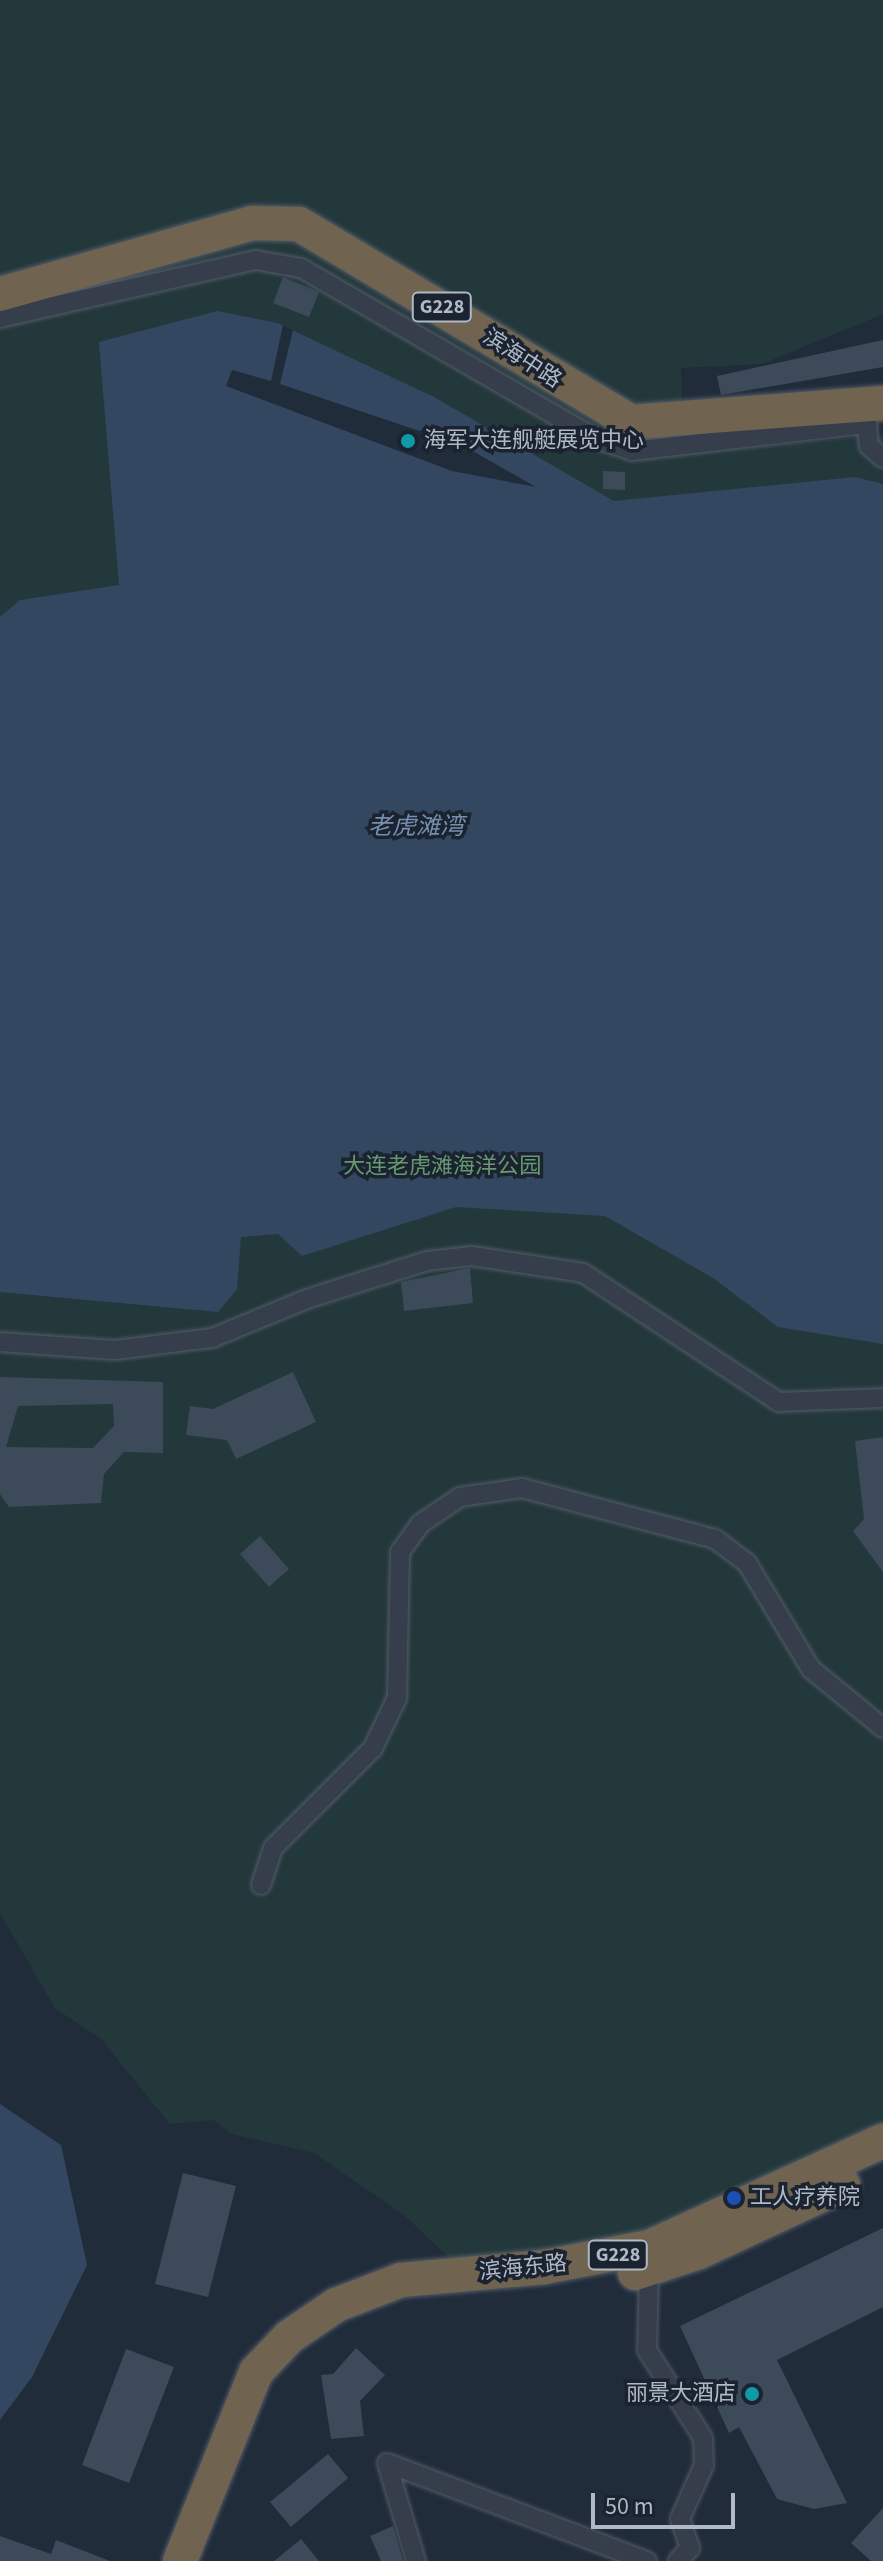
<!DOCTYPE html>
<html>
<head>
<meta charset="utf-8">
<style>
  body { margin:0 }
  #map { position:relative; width:883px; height:2561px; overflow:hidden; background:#212c3a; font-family:"Source Sans 3","Noto Sans SC",sans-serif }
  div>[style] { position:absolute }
  .green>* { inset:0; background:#23383b }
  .water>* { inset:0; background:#344761 }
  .pier>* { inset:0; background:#212c3a }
  .building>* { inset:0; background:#3d4a59 }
  .roads { filter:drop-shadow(0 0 2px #535c68) drop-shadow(0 0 2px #535c68) }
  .street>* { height:18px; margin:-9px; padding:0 9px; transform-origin:9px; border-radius:9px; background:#353e4a }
  .highway>* { height:34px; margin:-17px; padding:0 17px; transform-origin:17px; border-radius:17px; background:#706451 }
  .dots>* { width:22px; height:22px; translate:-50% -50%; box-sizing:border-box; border:4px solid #1a232f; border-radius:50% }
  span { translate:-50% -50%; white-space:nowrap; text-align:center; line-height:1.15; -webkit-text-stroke:7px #1a232f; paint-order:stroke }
  .shield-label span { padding:2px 6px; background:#1a232f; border:2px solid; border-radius:6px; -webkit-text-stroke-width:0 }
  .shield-label { font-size:20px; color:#b0b9c6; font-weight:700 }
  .street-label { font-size:22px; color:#b0b9c6 }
  .poi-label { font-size:22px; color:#b0b9c6 }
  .left { translate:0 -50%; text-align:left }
  .right { translate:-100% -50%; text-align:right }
  .park-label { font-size:22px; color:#669871 }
  .water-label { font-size:24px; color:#778faf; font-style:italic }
  .scale { position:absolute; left:591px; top:2493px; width:144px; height:36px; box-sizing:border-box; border:4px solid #b0b9c6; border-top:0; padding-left:10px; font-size:24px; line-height:28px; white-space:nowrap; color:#b0b9c6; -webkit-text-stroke:6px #1a232f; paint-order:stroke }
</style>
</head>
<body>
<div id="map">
  <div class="green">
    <div style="clip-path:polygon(0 0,883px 0,883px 314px,762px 364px,681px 368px,684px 454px,883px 435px,883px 2132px,663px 2232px,574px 2255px,449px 2258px,404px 2215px,314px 2153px,232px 2134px,213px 2120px,170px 2124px,101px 2039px,55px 2008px,0 1913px)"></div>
  </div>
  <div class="water">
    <div style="clip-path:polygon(217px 311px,277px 323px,434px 397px,614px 501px,855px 477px,883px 484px,883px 1344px,778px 1327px,713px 1278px,605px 1216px,456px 1207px,302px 1256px,278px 1234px,241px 1237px,237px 1289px,218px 1312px,0 1292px,0 617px,20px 600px,119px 585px,99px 342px)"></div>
    <div style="clip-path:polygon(0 2104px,61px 2145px,87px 2265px,32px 2377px,0 2420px)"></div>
  </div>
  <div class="pier">
    <div style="clip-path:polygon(283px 325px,293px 330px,280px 384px,464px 446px,536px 487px,452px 471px,226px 386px,232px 370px,271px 381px)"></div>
  </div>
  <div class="building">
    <div style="clip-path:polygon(283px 277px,319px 292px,309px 317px,273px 303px)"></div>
    <div style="clip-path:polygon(883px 340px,883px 367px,721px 395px,717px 376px)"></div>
    <div style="clip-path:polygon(603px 471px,625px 472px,625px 490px,603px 489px)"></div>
    <div style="clip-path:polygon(470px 1268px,473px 1303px,404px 1311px,401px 1282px)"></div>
    <div style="clip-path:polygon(293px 1372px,316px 1422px,236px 1459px,227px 1440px,186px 1435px,190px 1406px,213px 1409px)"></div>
    <div style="clip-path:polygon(evenodd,0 1377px,163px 1382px,163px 1453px,124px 1452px,104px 1474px,101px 1503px,9px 1507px,0 1494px,0 1377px,113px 1404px,114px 1426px,93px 1448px,6px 1447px,18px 1406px,113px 1404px)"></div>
    <div style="clip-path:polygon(883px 1437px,883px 1572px,853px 1531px,864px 1519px,855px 1441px)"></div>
    <div style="clip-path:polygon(260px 1536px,289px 1569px,269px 1587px,240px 1554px)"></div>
    <div style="clip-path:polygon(183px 2173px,236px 2186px,208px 2297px,155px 2284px)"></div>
    <div style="clip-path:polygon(883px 2228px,883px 2307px,777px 2360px,847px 2503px,814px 2509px,777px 2499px,739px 2427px,729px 2433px,680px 2326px)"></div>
    <div style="clip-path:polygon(356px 2348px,385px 2375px,360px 2401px,364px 2436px,331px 2439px,321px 2375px,333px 2374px)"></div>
    <div style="clip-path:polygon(126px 2349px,174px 2367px,129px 2483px,82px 2465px)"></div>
    <div style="clip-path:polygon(328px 2454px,348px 2478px,291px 2527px,270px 2502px)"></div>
    <div style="clip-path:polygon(883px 2508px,883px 2561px,871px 2561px,851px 2543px)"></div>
    <div style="clip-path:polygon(393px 2526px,403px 2561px,381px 2561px,370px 2536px)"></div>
    <div style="clip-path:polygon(0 2536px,51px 2554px,56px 2540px,110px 2561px,0 2561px)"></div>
    <div style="clip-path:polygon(301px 2539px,319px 2561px,274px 2561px)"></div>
  </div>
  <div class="roads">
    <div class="street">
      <div style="left:0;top:318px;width:262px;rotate:-12.8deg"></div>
      <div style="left:255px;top:260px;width:47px;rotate:9.9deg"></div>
      <div style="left:301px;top:268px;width:341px;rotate:30.1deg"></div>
      <div style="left:596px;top:439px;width:38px;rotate:18deg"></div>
      <div style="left:632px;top:451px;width:237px;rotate:-6.6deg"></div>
      <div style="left:867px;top:424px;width:22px;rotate:85deg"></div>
      <div style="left:869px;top:446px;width:18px;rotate:41deg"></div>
      <div style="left:0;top:1342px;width:115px;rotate:4deg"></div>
      <div style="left:115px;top:1350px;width:98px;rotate:-7.1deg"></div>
      <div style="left:212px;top:1338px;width:103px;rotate:-22.3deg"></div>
      <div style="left:307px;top:1299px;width:126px;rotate:-17.6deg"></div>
      <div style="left:427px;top:1261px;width:45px;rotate:-6.3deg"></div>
      <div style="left:472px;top:1256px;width:112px;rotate:8.7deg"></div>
      <div style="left:583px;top:1273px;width:235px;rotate:33.4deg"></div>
      <div style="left:779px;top:1402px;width:104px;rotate:-2.2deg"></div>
      <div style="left:261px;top:1885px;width:39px;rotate:-72deg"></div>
      <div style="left:273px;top:1848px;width:141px;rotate:-45deg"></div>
      <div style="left:373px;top:1748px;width:55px;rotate:-64.4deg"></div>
      <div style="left:397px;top:1698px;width:146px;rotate:-88.8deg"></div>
      <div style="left:400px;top:1552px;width:34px;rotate:-54deg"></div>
      <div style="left:420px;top:1524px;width:48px;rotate:-34deg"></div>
      <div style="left:460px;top:1497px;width:63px;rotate:-8.3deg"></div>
      <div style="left:522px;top:1488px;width:200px;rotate:14.8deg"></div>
      <div style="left:715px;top:1539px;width:40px;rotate:37deg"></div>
      <div style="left:747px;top:1563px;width:124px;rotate:58.9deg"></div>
      <div style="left:811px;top:1669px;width:93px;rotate:39.3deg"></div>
      <div style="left:649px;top:2265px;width:85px;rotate:91.3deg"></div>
      <div style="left:647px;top:2350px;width:104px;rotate:57.5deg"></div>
      <div style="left:703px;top:2438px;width:27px;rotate:88deg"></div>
      <div style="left:704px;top:2465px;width:59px;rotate:114deg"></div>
      <div style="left:680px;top:2519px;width:31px;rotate:71deg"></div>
      <div style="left:690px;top:2548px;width:18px;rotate:133deg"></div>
      <div style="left:416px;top:2561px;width:102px;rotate:-106.5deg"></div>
      <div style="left:387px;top:2463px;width:278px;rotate:20.7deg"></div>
    </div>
    <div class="highway">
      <div style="left:0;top:294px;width:262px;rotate:-15.7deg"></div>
      <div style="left:252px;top:223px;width:47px;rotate:1.2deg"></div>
      <div style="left:299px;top:224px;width:387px;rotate:30.8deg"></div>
      <div style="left:631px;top:422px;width:253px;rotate:-4.3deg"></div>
      <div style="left:635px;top:2273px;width:67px;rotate:-18.2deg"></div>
      <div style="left:699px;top:2252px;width:159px;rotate:-25deg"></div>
      <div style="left:180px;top:2561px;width:204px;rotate:-68.1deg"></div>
      <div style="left:256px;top:2372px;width:48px;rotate:-46.7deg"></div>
      <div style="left:289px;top:2337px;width:57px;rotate:-34.2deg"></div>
      <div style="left:336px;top:2305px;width:70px;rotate:-21deg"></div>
      <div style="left:401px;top:2280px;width:144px;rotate:-5.2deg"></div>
      <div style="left:544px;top:2267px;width:108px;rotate:-10.7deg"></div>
      <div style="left:650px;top:2247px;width:256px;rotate:-24.5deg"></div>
    </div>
  </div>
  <div class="dots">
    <div style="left:408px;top:441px;background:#0f9aa8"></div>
    <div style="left:734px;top:2198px;background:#1a4fb4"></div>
    <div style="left:752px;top:2394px;background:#0f9aa8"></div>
  </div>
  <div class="shield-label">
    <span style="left:442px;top:307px">G228</span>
    <span style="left:618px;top:2255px">G228</span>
  </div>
  <div class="street-label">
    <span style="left:522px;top:359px;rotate:33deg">滨海中路</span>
    <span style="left:523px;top:2268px;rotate:-6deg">滨海东路</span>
  </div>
  <div class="poi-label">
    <span class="left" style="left:424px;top:441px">海军大连舰艇展览中心</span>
    <span class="left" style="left:750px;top:2198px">工人疗养院</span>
    <span class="right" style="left:736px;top:2394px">丽景大酒店</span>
  </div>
  <div class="park-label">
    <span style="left:442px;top:1167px">大连老虎滩海洋公园</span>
  </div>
  <div class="water-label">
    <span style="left:416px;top:827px">老虎滩湾</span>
  </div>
  <div class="scale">50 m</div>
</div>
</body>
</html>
